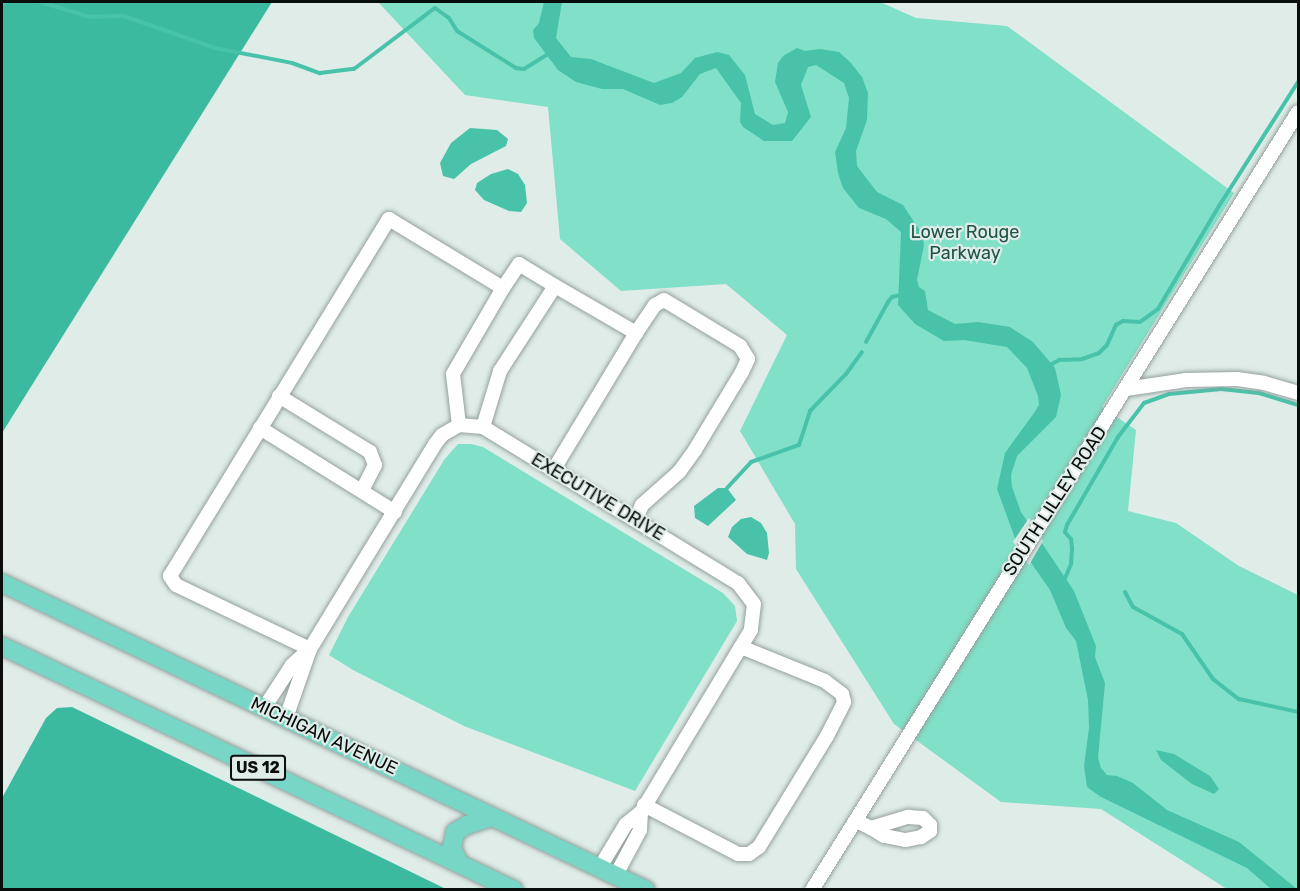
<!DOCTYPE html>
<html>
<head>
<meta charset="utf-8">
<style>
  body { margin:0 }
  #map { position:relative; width:1300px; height:891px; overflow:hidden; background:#dfece8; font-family:Rubik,sans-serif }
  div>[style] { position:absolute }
  .green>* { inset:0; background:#80e0c8 }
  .forest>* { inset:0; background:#3cbaa0 }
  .water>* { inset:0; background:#48c3a9 }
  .pier>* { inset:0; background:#dfece8 }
  .stream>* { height:4px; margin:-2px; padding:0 2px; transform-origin:2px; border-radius:2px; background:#48c3a9 }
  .roads { filter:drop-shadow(0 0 2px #94a09c) drop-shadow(0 0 2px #94a09c) }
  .minor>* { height:14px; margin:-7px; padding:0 7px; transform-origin:7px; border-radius:7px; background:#fff }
  .major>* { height:18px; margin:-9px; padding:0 9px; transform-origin:9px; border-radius:9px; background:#77d6c5 }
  span { translate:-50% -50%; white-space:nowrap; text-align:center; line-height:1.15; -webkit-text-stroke:4.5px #dfece8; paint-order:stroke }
  .shield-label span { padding:2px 4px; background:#dfece8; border:2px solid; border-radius:4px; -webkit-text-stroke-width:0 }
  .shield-label { font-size:16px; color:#090d0c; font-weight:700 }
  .park-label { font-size:18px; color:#205347 }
  .street-label { font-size:18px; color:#090d0c }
  .frame { position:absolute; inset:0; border:3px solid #090d0c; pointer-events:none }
</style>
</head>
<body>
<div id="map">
  <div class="green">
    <div style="clip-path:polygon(378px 2px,880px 2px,916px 18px,1007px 26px,1234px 193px,1102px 407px,1136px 430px,1128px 511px,1176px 523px,1239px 566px,1298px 595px,1298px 889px,1227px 889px,1101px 809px,1001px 802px,894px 724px,796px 569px,795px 524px,740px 431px,787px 335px,726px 284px,621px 291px,560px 239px,548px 107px,465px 95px)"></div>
    <div style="clip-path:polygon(458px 444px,471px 444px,483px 447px,723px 593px,735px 606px,737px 621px,635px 791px,464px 726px,353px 670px,329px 655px,348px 617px,444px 460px)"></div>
  </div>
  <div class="forest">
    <div style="clip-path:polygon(2px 2px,272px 2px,2px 433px)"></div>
    <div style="clip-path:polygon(72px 707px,446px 889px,2px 889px,2px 798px,46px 718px,57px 708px)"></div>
  </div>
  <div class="water">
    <div style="clip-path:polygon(544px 2px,562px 2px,556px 38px,571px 57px,591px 59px,654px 83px,681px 73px,695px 58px,717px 52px,729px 55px,745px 75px,755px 114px,773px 125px,785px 123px,788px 112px,775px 82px,778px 63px,783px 56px,797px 48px,805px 51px,820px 49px,839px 52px,850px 62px,862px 77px,868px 93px,867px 120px,856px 151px,857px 166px,877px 192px,903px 205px,922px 234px,924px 245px,917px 280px,919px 287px,925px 291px,928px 310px,955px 324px,978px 322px,1010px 327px,1033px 342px,1055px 368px,1061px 395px,1056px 417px,1017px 456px,1011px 475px,1012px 487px,1021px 512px,1074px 591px,1096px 646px,1095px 657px,1105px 683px,1098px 758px,1101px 768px,1107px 775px,1117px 776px,1133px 783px,1167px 810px,1239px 842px,1297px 889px,1271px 889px,1247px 868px,1101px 797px,1087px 787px,1084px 766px,1089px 728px,1088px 700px,1076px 641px,1066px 628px,1050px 590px,1016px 541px,997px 489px,1005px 453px,1034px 413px,1039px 405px,1038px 396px,1027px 368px,1007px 347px,964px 340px,944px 341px,915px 324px,898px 305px,901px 232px,886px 219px,859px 208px,843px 188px,838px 173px,835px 152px,846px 128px,849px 98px,844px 83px,816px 65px,808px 67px,801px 85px,811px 117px,792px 141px,764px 141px,743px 127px,740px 122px,741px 103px,716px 68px,700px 74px,682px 97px,672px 103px,660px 105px,623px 89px,602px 89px,576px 82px,558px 70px,534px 38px,533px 30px,539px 23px)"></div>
    <div style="clip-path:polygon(470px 128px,497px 130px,508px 139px,506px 146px,471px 164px,454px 179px,443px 176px,440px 163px,451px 143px)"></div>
    <div style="clip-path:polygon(508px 169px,518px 174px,525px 185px,527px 203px,521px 212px,509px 211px,484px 200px,475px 190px,477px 183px,491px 174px)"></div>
    <div style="clip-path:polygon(718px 488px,727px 488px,736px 500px,708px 526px,695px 518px,694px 506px)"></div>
    <div style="clip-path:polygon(751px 517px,761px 523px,767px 533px,769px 553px,767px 560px,747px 554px,728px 537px,732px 527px,741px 519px)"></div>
    <div style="clip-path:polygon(1156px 750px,1174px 754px,1210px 776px,1219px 789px,1214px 794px,1192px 784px,1161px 760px)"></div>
  </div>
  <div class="pier">
    <div style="clip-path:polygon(1029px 518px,1043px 541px,1029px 565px,1013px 542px)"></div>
  </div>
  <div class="stream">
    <div style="left:40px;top:2px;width:52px;rotate:16.7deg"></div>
    <div style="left:90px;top:17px;width:34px;rotate:-2deg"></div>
    <div style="left:124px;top:16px;width:96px;rotate:19.4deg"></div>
    <div style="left:215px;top:48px;width:78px;rotate:11deg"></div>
    <div style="left:292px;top:63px;width:30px;rotate:20deg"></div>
    <div style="left:320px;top:73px;width:34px;rotate:-7deg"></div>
    <div style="left:354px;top:69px;width:101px;rotate:-37deg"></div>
    <div style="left:435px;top:8px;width:17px;rotate:36deg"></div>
    <div style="left:449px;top:18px;width:15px;rotate:58deg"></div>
    <div style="left:457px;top:31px;width:70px;rotate:32.1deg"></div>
    <div style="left:516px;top:68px;width:8px;rotate:7deg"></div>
    <div style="left:524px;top:69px;width:31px;rotate:-32deg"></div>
    <div style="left:2px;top:4px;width:5px;rotate:-22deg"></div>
    <div style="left:866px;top:342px;width:46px;rotate:-61.2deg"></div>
    <div style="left:888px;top:302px;width:6px;rotate:-51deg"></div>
    <div style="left:892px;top:297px;width:12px;rotate:-14deg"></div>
    <div style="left:1046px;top:367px;width:15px;rotate:-28deg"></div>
    <div style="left:1059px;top:360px;width:23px;rotate:-2deg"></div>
    <div style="left:1082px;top:359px;width:18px;rotate:-19deg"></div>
    <div style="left:1099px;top:353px;width:11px;rotate:-45deg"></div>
    <div style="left:1107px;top:345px;width:22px;rotate:-66deg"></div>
    <div style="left:1116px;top:325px;width:8px;rotate:-30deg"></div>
    <div style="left:1123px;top:321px;width:17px;rotate:3deg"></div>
    <div style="left:1140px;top:322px;width:22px;rotate:-36deg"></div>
    <div style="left:1158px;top:309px;width:120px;rotate:-59.4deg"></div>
    <div style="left:1219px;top:206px;width:147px;rotate:-57.5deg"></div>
    <div style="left:727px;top:488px;width:35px;rotate:-47deg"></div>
    <div style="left:751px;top:462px;width:51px;rotate:-19.5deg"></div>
    <div style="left:799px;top:445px;width:36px;rotate:-72deg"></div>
    <div style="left:810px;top:411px;width:52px;rotate:-45.8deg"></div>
    <div style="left:846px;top:374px;width:27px;rotate:-54deg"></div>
    <div style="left:1063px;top:583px;width:21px;rotate:-67deg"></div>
    <div style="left:1071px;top:564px;width:16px;rotate:-86deg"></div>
    <div style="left:1072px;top:548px;width:9px;rotate:-96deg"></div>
    <div style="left:1071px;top:539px;width:9px;rotate:-131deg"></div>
    <div style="left:1065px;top:532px;width:7px;rotate:-74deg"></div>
    <div style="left:1067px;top:525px;width:102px;rotate:-59.9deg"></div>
    <div style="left:1118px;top:437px;width:43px;rotate:-52.6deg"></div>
    <div style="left:1144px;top:403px;width:27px;rotate:-20deg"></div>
    <div style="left:1169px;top:394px;width:52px;rotate:-5.5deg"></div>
    <div style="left:1221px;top:389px;width:38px;rotate:6deg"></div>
    <div style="left:1259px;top:393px;width:41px;rotate:17.1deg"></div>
    <div style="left:1125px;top:592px;width:17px;rotate:62deg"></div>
    <div style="left:1133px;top:607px;width:56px;rotate:28.9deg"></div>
    <div style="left:1182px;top:634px;width:55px;rotate:55.4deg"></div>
    <div style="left:1213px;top:679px;width:33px;rotate:38deg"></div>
    <div style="left:1239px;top:699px;width:60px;rotate:12.4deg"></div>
  </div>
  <div class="roads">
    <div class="minor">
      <div style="left:503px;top:288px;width:29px;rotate:-56deg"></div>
      <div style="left:519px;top:264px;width:42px;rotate:31.4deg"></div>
      <div style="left:1126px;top:389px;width:61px;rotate:-8.5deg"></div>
      <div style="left:1186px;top:380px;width:51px;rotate:-1.1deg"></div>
      <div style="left:1237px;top:379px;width:27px;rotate:8deg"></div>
      <div style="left:1264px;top:383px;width:35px;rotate:16deg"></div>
      <div style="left:279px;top:396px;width:107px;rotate:31.6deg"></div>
      <div style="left:370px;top:452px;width:14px;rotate:69deg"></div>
      <div style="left:375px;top:465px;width:29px;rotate:117deg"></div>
      <div style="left:483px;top:427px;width:59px;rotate:-73.1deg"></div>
      <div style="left:500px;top:371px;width:101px;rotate:-57.1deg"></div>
      <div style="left:555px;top:286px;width:94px;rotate:30.1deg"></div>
      <div style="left:636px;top:333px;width:34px;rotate:-56deg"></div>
      <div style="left:655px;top:305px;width:10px;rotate:-29deg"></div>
      <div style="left:664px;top:300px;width:89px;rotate:31.2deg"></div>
      <div style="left:740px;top:346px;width:15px;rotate:58deg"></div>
      <div style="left:748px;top:359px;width:14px;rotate:115deg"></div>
      <div style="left:742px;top:372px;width:91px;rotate:121.1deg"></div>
      <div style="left:695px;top:450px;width:27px;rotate:126deg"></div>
      <div style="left:679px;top:472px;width:50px;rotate:138.3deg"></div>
      <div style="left:642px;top:505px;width:15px;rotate:113deg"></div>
      <div style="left:260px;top:428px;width:159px;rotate:31.9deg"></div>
      <div style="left:554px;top:469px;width:159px;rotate:-58.9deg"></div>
      <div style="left:310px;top:649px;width:148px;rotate:-154.5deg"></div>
      <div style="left:176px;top:585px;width:11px;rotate:-124deg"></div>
      <div style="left:170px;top:576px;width:419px;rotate:-58.5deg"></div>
      <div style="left:389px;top:219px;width:133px;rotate:31.2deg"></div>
      <div style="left:503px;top:288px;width:99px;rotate:120.2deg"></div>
      <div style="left:453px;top:374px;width:51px;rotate:83.3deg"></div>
      <div style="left:264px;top:708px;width:51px;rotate:-56.9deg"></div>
      <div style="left:292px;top:665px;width:24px;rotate:-42deg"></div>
      <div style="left:286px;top:718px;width:73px;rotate:-70.8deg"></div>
      <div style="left:310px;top:649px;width:240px;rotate:-58.6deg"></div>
      <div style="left:435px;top:444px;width:11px;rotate:-52deg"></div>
      <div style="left:442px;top:435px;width:20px;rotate:-30deg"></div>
      <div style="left:459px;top:425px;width:24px;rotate:5deg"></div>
      <div style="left:483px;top:427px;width:299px;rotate:31.5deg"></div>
      <div style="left:738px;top:583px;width:26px;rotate:53deg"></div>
      <div style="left:754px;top:604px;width:26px;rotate:97deg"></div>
      <div style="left:751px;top:630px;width:213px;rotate:121.1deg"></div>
      <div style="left:641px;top:812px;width:19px;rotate:141deg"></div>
      <div style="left:626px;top:824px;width:50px;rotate:121.2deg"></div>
      <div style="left:644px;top:805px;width:106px;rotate:27.5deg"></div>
      <div style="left:738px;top:854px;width:11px"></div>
      <div style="left:749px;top:854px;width:12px;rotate:-35deg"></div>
      <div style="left:759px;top:847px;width:130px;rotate:-58.5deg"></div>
      <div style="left:827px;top:736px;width:38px;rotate:-63deg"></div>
      <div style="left:844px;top:702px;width:8px;rotate:-104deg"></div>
      <div style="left:842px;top:694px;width:21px;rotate:-143deg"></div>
      <div style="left:825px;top:681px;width:91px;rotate:-158deg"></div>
      <div style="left:856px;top:821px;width:17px;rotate:25deg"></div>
      <div style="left:871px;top:828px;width:39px;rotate:-17deg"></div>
      <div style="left:908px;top:817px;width:15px;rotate:4deg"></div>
      <div style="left:923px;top:818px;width:10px;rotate:45deg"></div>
      <div style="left:930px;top:825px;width:6px;rotate:90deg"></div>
      <div style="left:930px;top:831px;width:11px;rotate:146deg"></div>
      <div style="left:921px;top:837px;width:16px;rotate:169deg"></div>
      <div style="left:905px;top:840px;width:21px;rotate:-169deg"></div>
      <div style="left:884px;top:836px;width:15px;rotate:-148deg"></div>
      <div style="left:616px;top:875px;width:51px;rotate:-61.9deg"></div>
      <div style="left:640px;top:830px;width:18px;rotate:-87deg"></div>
      <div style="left:812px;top:890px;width:917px;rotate:-58.01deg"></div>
    </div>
    <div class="major">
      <div style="left:2px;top:583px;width:713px;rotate:25.49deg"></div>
      <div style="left:2px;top:646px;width:567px;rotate:25.48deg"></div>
      <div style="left:460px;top:864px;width:18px;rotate:-117deg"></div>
      <div style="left:452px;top:848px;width:16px;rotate:-79deg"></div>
      <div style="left:455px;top:832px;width:14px;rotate:-30deg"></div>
      <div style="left:467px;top:825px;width:26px;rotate:-18deg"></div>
    </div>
  </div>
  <div class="shield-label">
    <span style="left:258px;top:768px">US 12</span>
  </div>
  <div class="park-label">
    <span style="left:965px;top:243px">Lower Rouge<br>Parkway</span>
  </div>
  <div class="street-label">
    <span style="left:598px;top:497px;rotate:31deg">EXECUTIVE DRIVE</span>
    <span style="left:1055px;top:501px;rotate:-57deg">SOUTH LILLEY ROAD</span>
    <span style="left:324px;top:736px;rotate:25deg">MICHIGAN AVENUE</span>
  </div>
  <div class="frame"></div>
</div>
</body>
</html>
